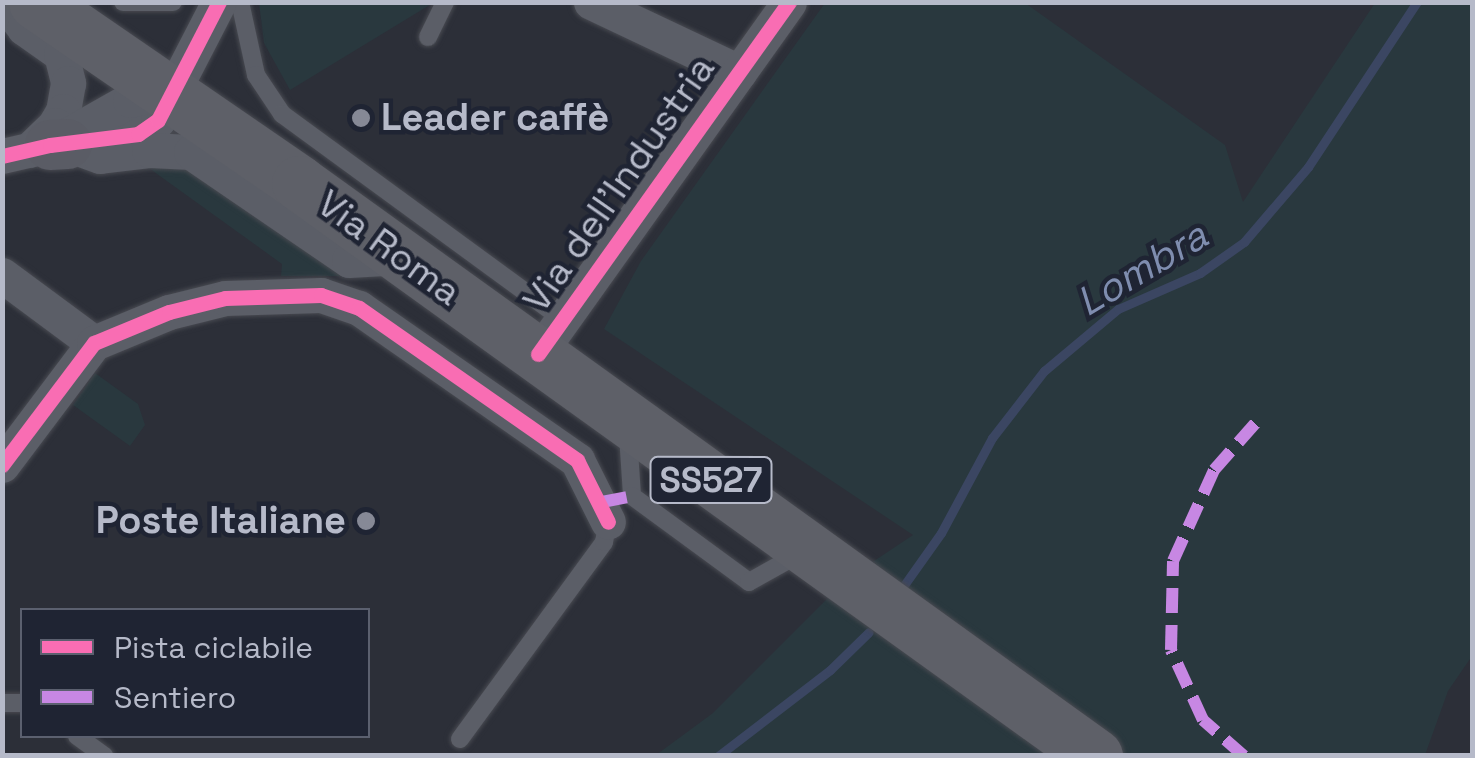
<!DOCTYPE html>
<html>
<head>
<meta charset="utf-8">
<style>
  body { margin:0 }
  #map { position:relative; width:1475px; height:758px; overflow:hidden; background:#2c2f38; font-family:"Space Grotesk",sans-serif }
  div>[style] { position:absolute }
  .green>* { inset:0; background:#29383e }
  .stream>* { height:9px; margin:-4.5px; padding:0 4.5px; transform-origin:4.5px; border-radius:4.5px; background:#3b4662 }
  .roads { filter:drop-shadow(0 0 2px #484a51) drop-shadow(0 0 2px #484a51) }
  .lane>* { height:18px; margin:-9px; padding:0 9px; transform-origin:9px; border-radius:9px; background:#5b5e67 }
  .street>* { height:35px; margin:-17.5px; padding:0 17.5px; transform-origin:17.5px; border-radius:17.5px; background:#5b5e67 }
  .secondary>* { height:50px; margin:-25px; padding:0 25px; transform-origin:25px; border-radius:25px; background:#5a5c65 }
  .primary>* { height:55px; margin:-27.5px; padding:0 27.5px; transform-origin:27.5px; border-radius:27.5px; background:#5e6068 }
  .quiet>* { height:12px; margin-top:-6px; transform-origin:0; background:repeating-linear-gradient(90deg,#c787e3 0 25px,transparent 0 37px) }
  .cycleway>* { height:15px; margin:-7.5px; padding:0 7.5px; transform-origin:7.5px; border-radius:7.5px; background:#f96db3 }
  .dots>* { width:28px; height:28px; translate:-50% -50%; box-sizing:border-box; border:5px solid #1f2433; border-radius:50% }
  span { translate:-50% -50%; white-space:nowrap; text-align:center; line-height:1.15; -webkit-text-stroke:9px #1f2433; paint-order:stroke }
  .shield-label span { padding:2px 8px; background:#1f2433; border:2px solid; border-radius:8px; -webkit-text-stroke-width:0 }
  .shield-label { font-size:35px; color:#b6bac9; font-weight:700 }
  .poi-label { font-size:38px; color:#b6bac9; font-weight:700 }
  .left { translate:0 -50%; text-align:left }
  .right { translate:-100% -50%; text-align:right }
  .street-label { font-size:38px; color:#b6bac9 }
  .water-label { font-size:40px; color:#7f8daf; font-style:italic }
  .frame { position:absolute; inset:0; border:5px solid #b6bac9; pointer-events:none }
  .legend { position:absolute; left:20px; top:608px; width:350px; height:130px; box-sizing:border-box; background:#1f2433; border:2px solid #5b606f; margin:0; padding:12px 18px; list-style:none; font-size:30px; color:#b6bac9 }
  .legend li { display:flex; align-items:center; gap:20px; height:50px }
  .legend b { width:50px; border:2px solid #5b606f }
</style>
</head>
<body>
<div id="map">
  <div class="green">
    <div style="clip-path:polygon(259px 3px,259px 2px,433px 3px,290px 90px,264px 43px)"></div>
    <div style="clip-path:polygon(825px 3px,1025px 3px,1225px 145px,1243px 202px,1375px 3px,1472px 3px,1472px 656px,1448px 691px,1425px 755px,656px 755px,713px 713px,847px 579px,913px 535px,604px 329px,641px 261px)"></div>
    <div style="clip-path:polygon(146px 166px,184px 167px,351px 276px,281px 276px,282px 264px)"></div>
    <div style="clip-path:polygon(95px 373px,138px 404px,145px 425px,130px 446px,73px 405px)"></div>
  </div>
  <div class="stream">
    <div style="left:902px;top:588px;width:67px;rotate:-54.7deg"></div>
    <div style="left:941px;top:533px;width:108px;rotate:-61.8deg"></div>
    <div style="left:992px;top:438px;width:85px;rotate:-52.2deg"></div>
    <div style="left:1044px;top:371px;width:97px;rotate:-40deg"></div>
    <div style="left:1118px;top:309px;width:90px;rotate:-23.7deg"></div>
    <div style="left:1200px;top:273px;width:54px;rotate:-35.2deg"></div>
    <div style="left:1244px;top:242px;width:99px;rotate:-49.5deg"></div>
    <div style="left:1308px;top:167px;width:198px;rotate:-56.6deg"></div>
    <div style="left:718px;top:756px;width:141px;rotate:-37.5deg"></div>
    <div style="left:830px;top:670px;width:54px;rotate:-44.3deg"></div>
  </div>
  <div class="roads">
    <div class="lane">
      <div style="left:123px;top:2px;width:50px"></div>
      <div style="left:240px;top:2px;width:75px;rotate:77.6deg"></div>
      <div style="left:256px;top:75px;width:47px;rotate:56.3deg"></div>
      <div style="left:282px;top:114px;width:348px;rotate:36.2deg"></div>
      <div style="left:428px;top:37px;width:39px;rotate:-64deg"></div>
      <div style="left:628px;top:435px;width:61px;rotate:86.2deg"></div>
      <div style="left:632px;top:496px;width:145px;rotate:36.3deg"></div>
      <div style="left:749px;top:582px;width:57px;rotate:-29.2deg"></div>
      <div style="left:2px;top:703px;width:20px"></div>
      <div style="left:77px;top:736px;width:34px;rotate:36deg"></div>
      <div style="left:460px;top:739px;width:244px;rotate:-53.8deg"></div>
      <div style="left:604px;top:542px;width:20px;rotate:-79deg"></div>
    </div>
    <div class="street">
      <div style="left:4px;top:2px;width:33px;rotate:52deg"></div>
      <div style="left:24px;top:28px;width:45px;rotate:35.1deg"></div>
      <div style="left:61px;top:54px;width:30px;rotate:76deg"></div>
      <div style="left:68px;top:83px;width:28px;rotate:100deg"></div>
      <div style="left:63px;top:111px;width:16px;rotate:120deg"></div>
      <div style="left:55px;top:125px;width:36px;rotate:136deg"></div>
      <div style="left:591px;top:2px;width:164px;rotate:25.3deg"></div>
      <div style="left:108px;top:140px;width:31px;rotate:-11deg"></div>
      <div style="left:138px;top:134px;width:24px;rotate:-35deg"></div>
      <div style="left:158px;top:120px;width:133px;rotate:-62.7deg"></div>
      <div style="left:67px;top:144px;width:35px;rotate:20deg"></div>
      <div style="left:100px;top:156px;width:49px;rotate:-7deg"></div>
      <div style="left:149px;top:150px;width:42px;rotate:2.7deg"></div>
      <div style="left:191px;top:152px;width:191px;rotate:34.4deg"></div>
      <div style="left:349px;top:260px;width:53px;rotate:-3.2deg"></div>
      <div style="left:2px;top:156px;width:49px;rotate:-12.9deg"></div>
      <div style="left:50px;top:145px;width:92px;rotate:-29.4deg"></div>
      <div style="left:130px;top:100px;width:40px;rotate:-13deg"></div>
      <div style="left:2px;top:275px;width:114px;rotate:36.5deg"></div>
      <div style="left:538px;top:354px;width:432px;rotate:-54.5deg"></div>
      <div style="left:2px;top:465px;width:153px;rotate:-53deg"></div>
      <div style="left:94px;top:343px;width:81px;rotate:-22.5deg"></div>
      <div style="left:169px;top:312px;width:58px;rotate:-14deg"></div>
      <div style="left:225px;top:298px;width:96px;rotate:-1.8deg"></div>
      <div style="left:321px;top:295px;width:40px;rotate:18.9deg"></div>
      <div style="left:359px;top:308px;width:266px;rotate:34.9deg"></div>
      <div style="left:577px;top:460px;width:69px;rotate:63.4deg"></div>
    </div>
    <div class="secondary">
      <div style="left:50px;top:145px;width:17px;rotate:-3deg"></div>
    </div>
    <div class="primary">
      <div style="left:36px;top:2px;width:319px;rotate:34.5deg"></div>
      <div style="left:299px;top:183px;width:981px;rotate:35.75deg"></div>
    </div>
  </div>
  <div class="quiet">
    <div style="left:602px;top:502px;width:31px;rotate:-11deg"></div>
    <div style="left:1244px;top:756px;width:55px;rotate:-138.7deg"></div>
    <div style="left:1203px;top:720px;width:77px;rotate:-114.6deg"></div>
    <div style="left:1171px;top:650px;width:89px;rotate:-88.7deg"></div>
    <div style="left:1173px;top:561px;width:100px;rotate:-65.7deg"></div>
    <div style="left:1214px;top:470px;width:69px;rotate:-48.5deg"></div>
  </div>
  <div class="cycleway">
    <div style="left:2px;top:156px;width:49px;rotate:-12.9deg"></div>
    <div style="left:50px;top:145px;width:89px;rotate:-7.1deg"></div>
    <div style="left:138px;top:134px;width:24px;rotate:-35deg"></div>
    <div style="left:158px;top:120px;width:133px;rotate:-62.7deg"></div>
    <div style="left:538px;top:354px;width:432px;rotate:-54.5deg"></div>
    <div style="left:2px;top:465px;width:153px;rotate:-53deg"></div>
    <div style="left:94px;top:343px;width:81px;rotate:-22.5deg"></div>
    <div style="left:169px;top:312px;width:58px;rotate:-14deg"></div>
    <div style="left:225px;top:298px;width:96px;rotate:-1.8deg"></div>
    <div style="left:321px;top:295px;width:40px;rotate:18.9deg"></div>
    <div style="left:359px;top:308px;width:266px;rotate:34.9deg"></div>
    <div style="left:577px;top:460px;width:69px;rotate:63.4deg"></div>
  </div>
  <div class="dots">
    <div style="left:361px;top:118px;background:#868996"></div>
    <div style="left:366px;top:521px;background:#868996"></div>
  </div>
  <div class="shield-label">
    <span style="left:711px;top:480px">SS527</span>
  </div>
  <div class="poi-label">
    <span class="left" style="left:381px;top:118px">Leader caffè</span>
    <span class="right" style="left:346px;top:521px">Poste Italiane</span>
  </div>
  <div class="street-label">
    <span style="left:619px;top:184px;rotate:-55deg">Via dell'Industria</span>
    <span style="left:389px;top:248px;rotate:36deg">Via Roma</span>
  </div>
  <div class="water-label">
    <span style="left:1142px;top:269px;rotate:-31deg">Lombra</span>
  </div>
  <div class="frame"></div>
  <ul class="legend">
  <li><b style="height:12px;background:#f96db3"></b>Pista ciclabile</li>
  <li><b style="height:12px;background:#c787e3"></b>Sentiero</li>
  </ul>
</div>
</body>
</html>
